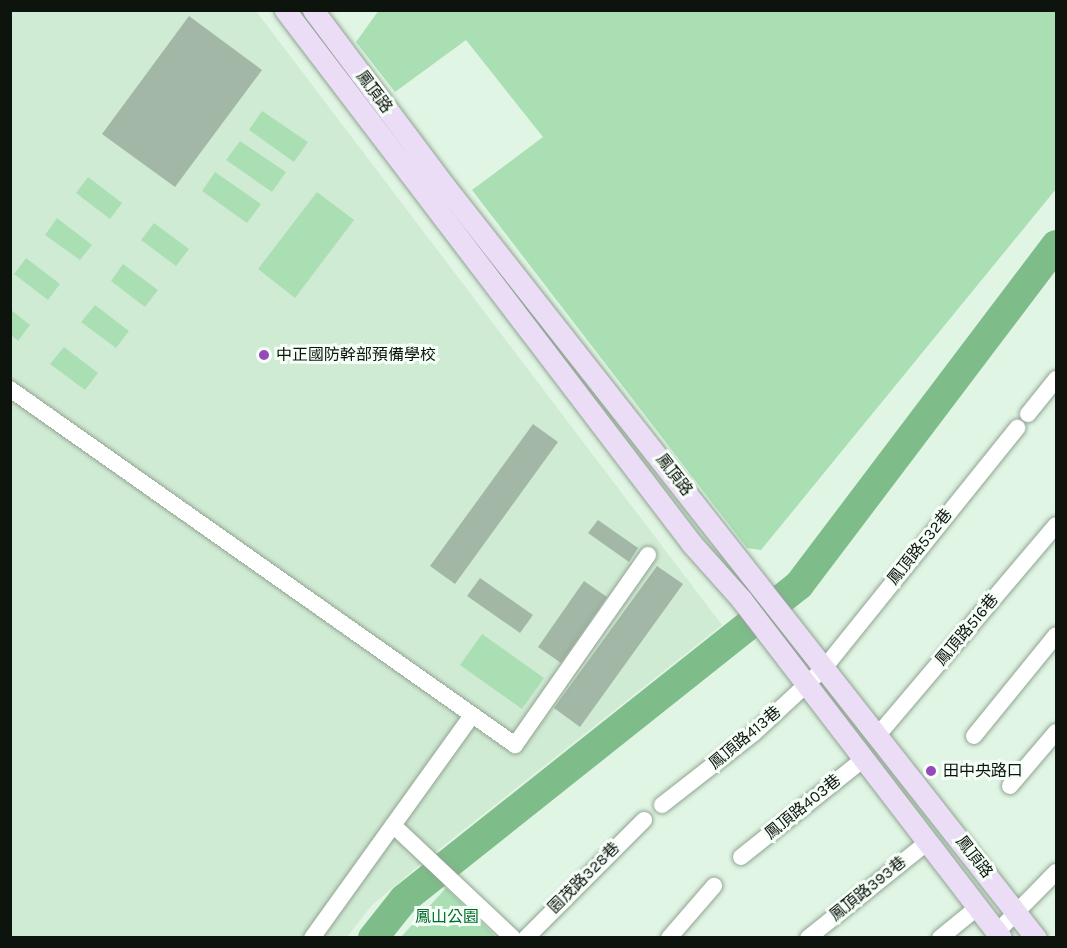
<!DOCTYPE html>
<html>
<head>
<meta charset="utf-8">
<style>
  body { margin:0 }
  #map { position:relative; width:1067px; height:948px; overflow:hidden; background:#e0f5e3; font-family:Karla,"Noto Sans TC",sans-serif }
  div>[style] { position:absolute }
  .built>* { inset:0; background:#d0ebd4 }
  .green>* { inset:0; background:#aadfb3 }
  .river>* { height:30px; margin:-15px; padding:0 15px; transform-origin:15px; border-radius:15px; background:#7ebc89 }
  .building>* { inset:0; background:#a3b7a6 }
  .roads { filter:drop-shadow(0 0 2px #90a392) drop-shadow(0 0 2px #90a392) }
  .minor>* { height:16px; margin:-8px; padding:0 8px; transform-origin:8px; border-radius:8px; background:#fff }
  .major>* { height:21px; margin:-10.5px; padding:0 10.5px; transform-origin:10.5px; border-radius:10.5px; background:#ecddf7 }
  .dots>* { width:16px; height:16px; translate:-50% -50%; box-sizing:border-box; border:3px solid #f6fff7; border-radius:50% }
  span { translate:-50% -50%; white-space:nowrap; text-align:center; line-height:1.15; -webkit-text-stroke:6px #f6fff7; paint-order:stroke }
  .street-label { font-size:16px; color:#0d140e }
  .poi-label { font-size:16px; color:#0d140e }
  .left { translate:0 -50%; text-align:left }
  .park-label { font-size:16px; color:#036a2c }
  .frame { position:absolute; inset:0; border:12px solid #0d140e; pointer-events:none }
</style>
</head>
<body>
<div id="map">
  <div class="built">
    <div style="clip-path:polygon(10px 11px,256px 11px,722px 625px,428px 858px,372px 905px,347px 937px,11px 937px)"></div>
  </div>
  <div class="green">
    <div style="clip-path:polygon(379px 10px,1056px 11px,1056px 189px,761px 550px,747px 548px,472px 190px,543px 137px,466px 40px,395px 92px,356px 42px)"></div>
    <div style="clip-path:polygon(262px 111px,308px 142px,294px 162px,249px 130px)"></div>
    <div style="clip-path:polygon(240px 141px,286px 172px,272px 192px,226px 160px)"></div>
    <div style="clip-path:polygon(215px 172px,261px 204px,247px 223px,202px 191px)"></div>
    <div style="clip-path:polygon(88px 177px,122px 203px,110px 219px,76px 193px)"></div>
    <div style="clip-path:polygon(317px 192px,354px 220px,295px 298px,258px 269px)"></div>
    <div style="clip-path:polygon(57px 218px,92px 245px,80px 260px,45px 235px)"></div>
    <div style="clip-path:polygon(154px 223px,189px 249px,176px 266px,141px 240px)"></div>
    <div style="clip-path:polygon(26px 258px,60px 284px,48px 300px,14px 274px)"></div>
    <div style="clip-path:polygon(123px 264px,158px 290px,145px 307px,111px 281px)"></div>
    <div style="clip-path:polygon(95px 305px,129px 331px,116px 348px,81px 322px)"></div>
    <div style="clip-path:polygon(11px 310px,30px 325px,18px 341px,11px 335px)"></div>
    <div style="clip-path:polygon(64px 347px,98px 373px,85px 390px,50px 364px)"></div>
    <div style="clip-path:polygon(482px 634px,544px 678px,522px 709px,460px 665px)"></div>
    <div style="clip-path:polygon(446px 888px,496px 937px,401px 937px)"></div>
  </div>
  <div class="river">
    <div style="left:373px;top:938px;width:50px;rotate:-51.5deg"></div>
    <div style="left:404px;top:899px;width:505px;rotate:-38.48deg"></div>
    <div style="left:799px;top:585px;width:426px;rotate:-52.9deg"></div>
  </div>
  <div class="building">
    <div style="clip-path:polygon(189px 16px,262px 70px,175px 187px,102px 134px)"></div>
    <div style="clip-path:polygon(533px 424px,558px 442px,455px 584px,430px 566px)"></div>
    <div style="clip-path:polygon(598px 520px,638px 548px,629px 562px,588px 533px)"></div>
    <div style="clip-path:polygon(657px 566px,683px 584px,580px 727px,554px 708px)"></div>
    <div style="clip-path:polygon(480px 578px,533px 615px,520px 633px,467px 596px)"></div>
    <div style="clip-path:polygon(584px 581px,607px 597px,561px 663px,538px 647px)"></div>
  </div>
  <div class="roads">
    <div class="minor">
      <div style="left:10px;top:389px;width:618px;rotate:35.18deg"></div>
      <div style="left:515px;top:745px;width:232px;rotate:-55deg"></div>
      <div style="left:1028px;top:414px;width:45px;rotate:-51.3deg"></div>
      <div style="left:878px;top:735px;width:275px;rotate:-49.7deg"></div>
      <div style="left:974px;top:736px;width:130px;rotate:-50.9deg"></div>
      <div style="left:1010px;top:786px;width:71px;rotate:-49.6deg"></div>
      <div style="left:662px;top:805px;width:115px;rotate:-38deg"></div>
      <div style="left:753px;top:734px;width:98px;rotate:-42.9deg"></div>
      <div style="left:825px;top:667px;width:307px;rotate:-51.2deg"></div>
      <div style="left:393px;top:825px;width:165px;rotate:43.3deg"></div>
      <div style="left:741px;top:857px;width:159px;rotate:-38.6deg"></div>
      <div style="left:997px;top:932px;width:84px;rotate:-45.5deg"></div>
      <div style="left:312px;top:938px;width:274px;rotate:-54.3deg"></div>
      <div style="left:526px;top:938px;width:167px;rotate:-45deg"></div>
      <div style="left:669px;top:938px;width:69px;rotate:-49.1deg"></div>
      <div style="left:808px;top:938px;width:155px;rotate:-38.7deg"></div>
      <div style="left:940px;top:938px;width:49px;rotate:-39.2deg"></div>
    </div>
    <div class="major">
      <div style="left:285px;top:10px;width:671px;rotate:52.69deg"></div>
      <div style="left:692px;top:544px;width:74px;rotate:48.3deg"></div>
      <div style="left:741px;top:599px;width:427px;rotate:52.5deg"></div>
      <div style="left:313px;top:10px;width:219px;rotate:53.2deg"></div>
      <div style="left:444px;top:185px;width:958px;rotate:51.83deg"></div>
    </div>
  </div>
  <div class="dots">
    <div style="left:264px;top:355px;background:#954abc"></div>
    <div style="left:931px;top:771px;background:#954abc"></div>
  </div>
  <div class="street-label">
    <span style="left:374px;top:92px;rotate:53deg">鳳頂路</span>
    <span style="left:674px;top:475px;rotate:52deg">鳳頂路</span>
    <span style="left:920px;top:547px;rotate:-51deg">鳳頂路532巷</span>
    <span style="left:967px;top:630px;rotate:-50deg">鳳頂路516巷</span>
    <span style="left:745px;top:738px;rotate:-40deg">鳳頂路413巷</span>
    <span style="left:803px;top:807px;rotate:-39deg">鳳頂路403巷</span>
    <span style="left:974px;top:857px;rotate:52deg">鳳頂路</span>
    <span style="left:584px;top:878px;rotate:-45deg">園茂路328巷</span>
    <span style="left:868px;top:889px;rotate:-39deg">鳳頂路393巷</span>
  </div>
  <div class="poi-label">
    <span class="left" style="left:276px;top:355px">中正國防幹部預備學校</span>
    <span class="left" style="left:943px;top:771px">田中央路口</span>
  </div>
  <div class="park-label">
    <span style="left:447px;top:917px">鳳山公園</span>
  </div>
  <div class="frame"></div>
</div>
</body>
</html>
